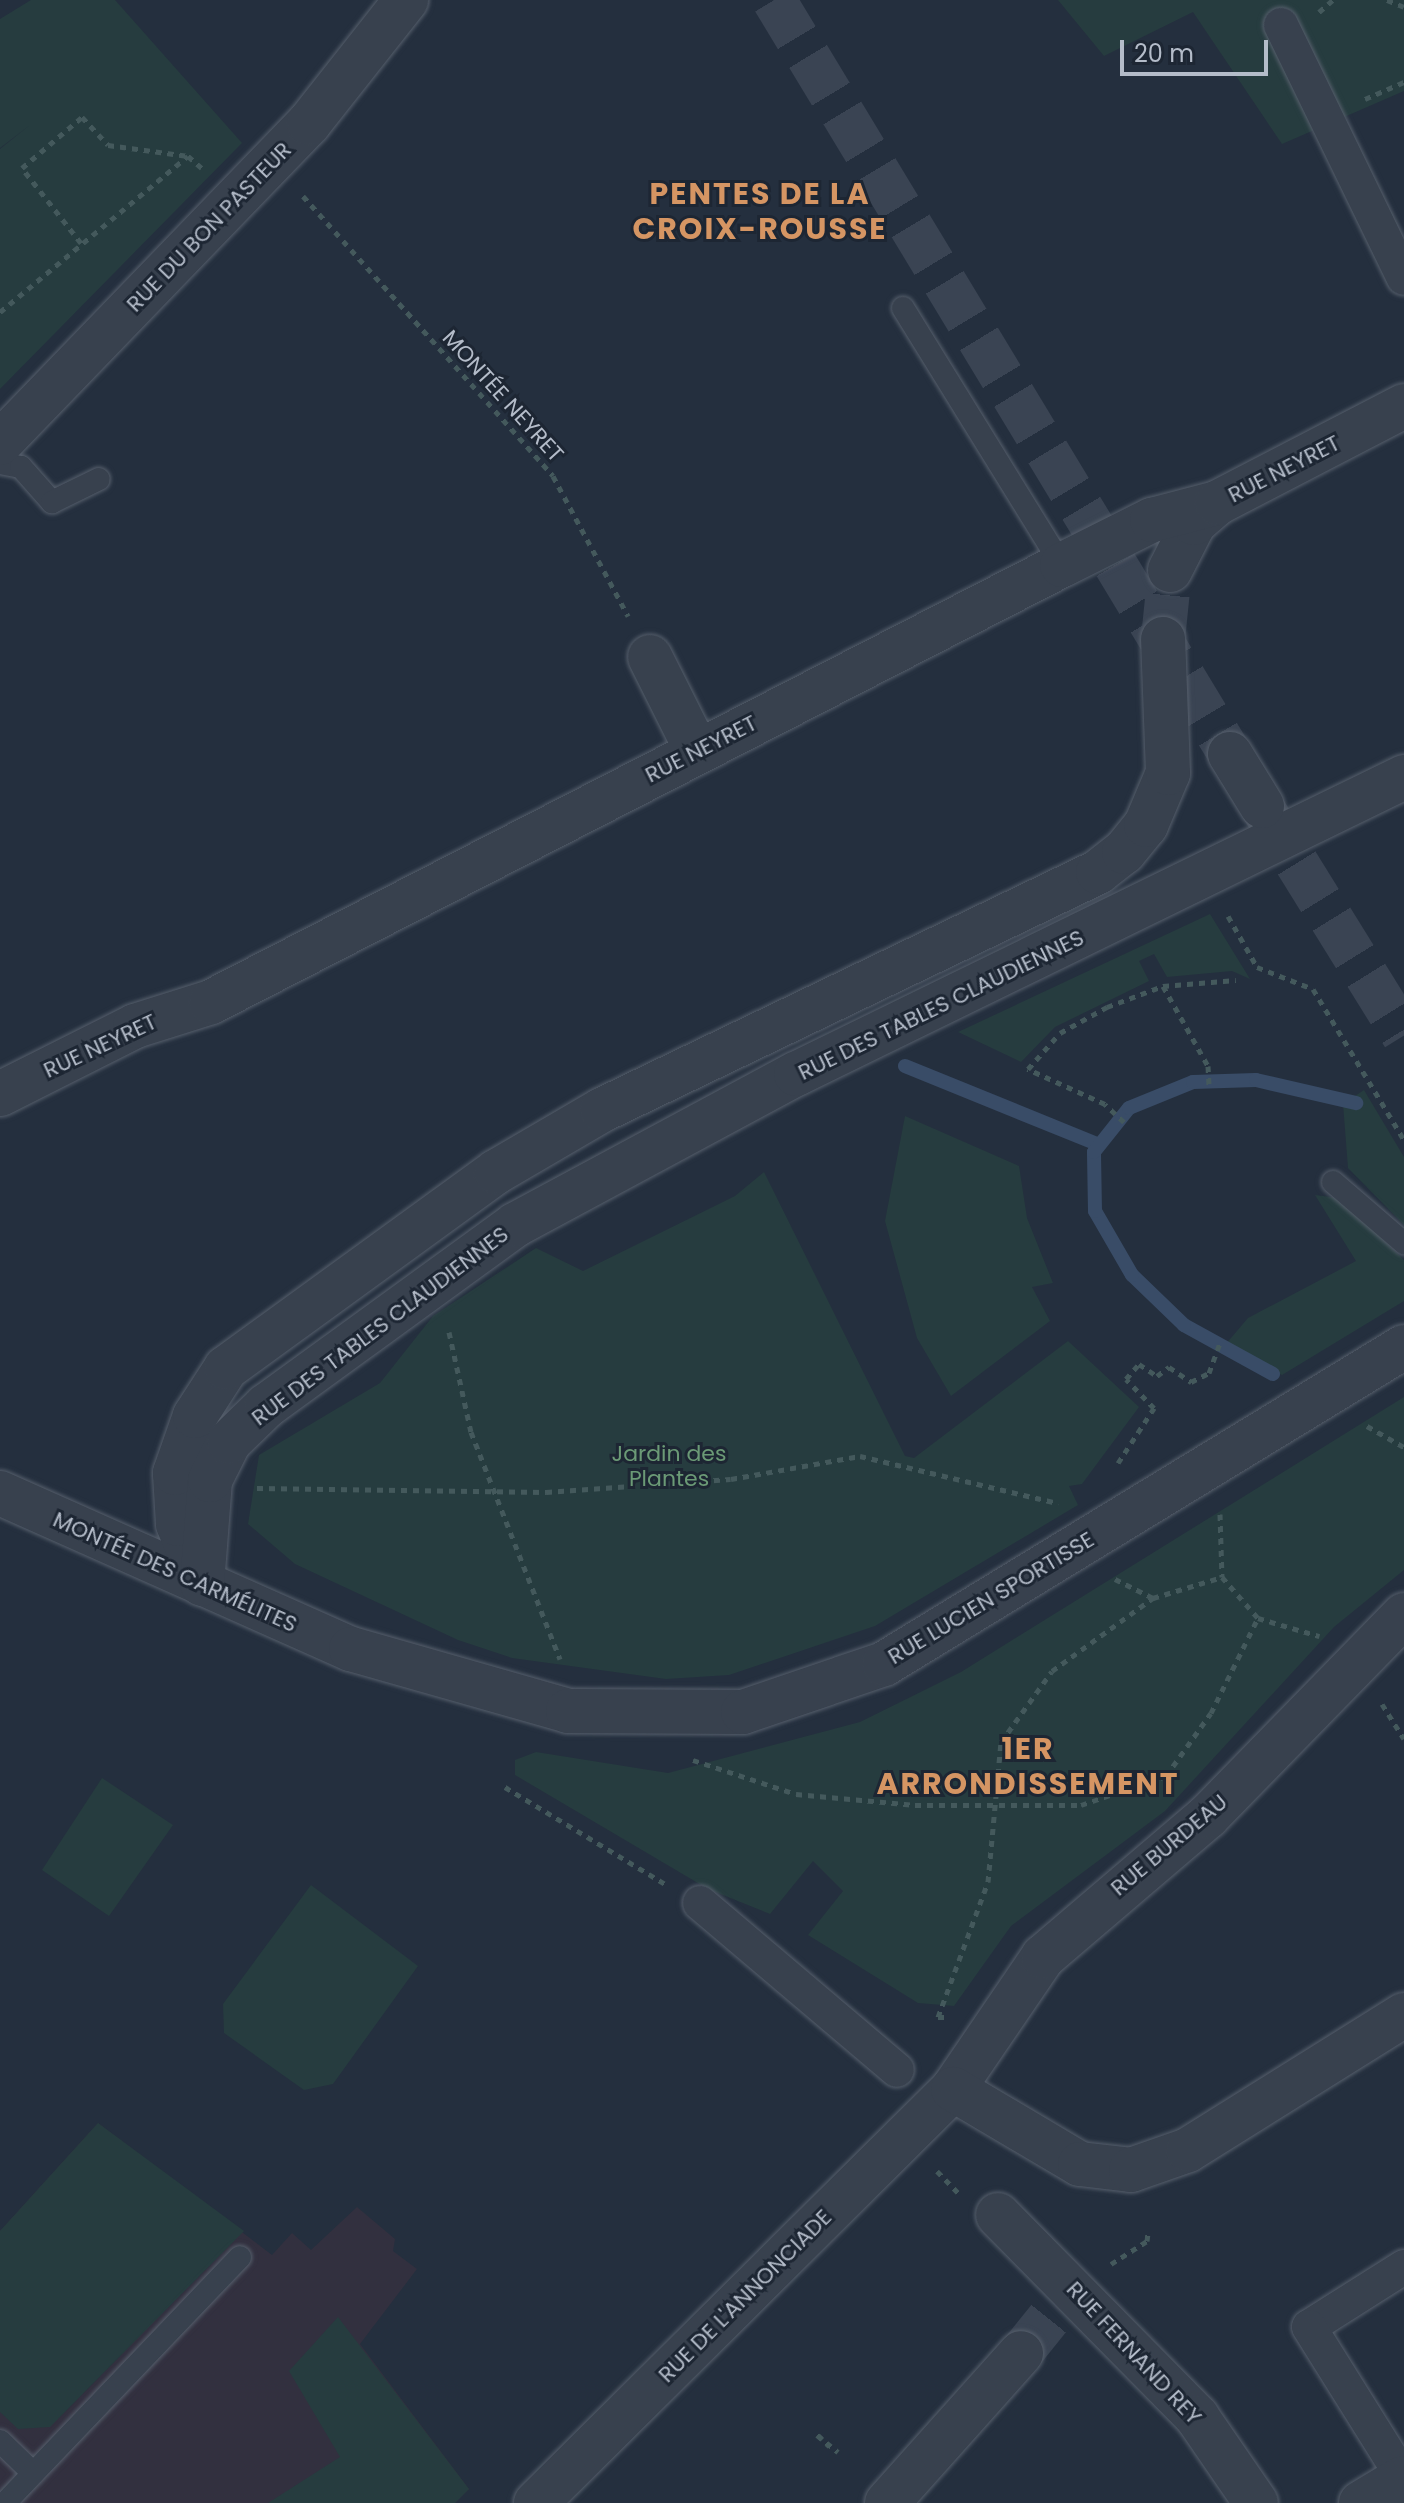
<!DOCTYPE html>
<html>
<head>
<meta charset="utf-8">
<style>
  body { margin:0 }
  #map { position:relative; width:1404px; height:2503px; overflow:hidden; background:#242f3e; font-family:Poppins,sans-serif }
  div>[style] { position:absolute }
  .medical>* { inset:0; background:#32303f }
  .green>* { inset:0; background:#263c3f }
  .stream>* { height:14px; margin:-7px; padding:0 7px; transform-origin:7px; border-radius:7px; background:#394c67 }
  .minor-tunnel>* { height:44px; margin-top:-22px; transform-origin:0; background:repeating-linear-gradient(90deg,#3a4453 0 44px,transparent 0 66px) }
  .tertiary-tunnel>* { height:44px; margin-top:-22px; transform-origin:0; background:repeating-linear-gradient(90deg,#3a4453 0 44px,transparent 0 66px) }
  .path>* { height:5px; margin-top:-2.5px; transform-origin:0; background:repeating-linear-gradient(90deg,#44595c 0 6px,transparent 0 12px) }
  .roads { filter:drop-shadow(0 0 2px #565f6c) drop-shadow(0 0 2px #565f6c) }
  .service>* { height:22px; margin:-11px; padding:0 11px; transform-origin:11px; border-radius:11px; background:#38414e }
  .pedestrian>* { height:34px; margin:-17px; padding:0 17px; transform-origin:17px; border-radius:17px; background:#38414e }
  .minor>* { height:44px; margin:-22px; padding:0 22px; transform-origin:22px; border-radius:22px; background:#38414e }
  .tertiary>* { height:44px; margin:-22px; padding:0 22px; transform-origin:22px; border-radius:22px; background:#38414e }
  .path-bridge>* { height:5px; margin-top:-2.5px; transform-origin:0; background:repeating-linear-gradient(90deg,#44595c 0 6px,transparent 0 12px) }
  span { translate:-50% -50%; white-space:nowrap; text-align:center; line-height:1.15; -webkit-text-stroke:6px #1d2633; paint-order:stroke }
  .street-label { font-size:22px; color:#b4bcc9 }
  .park-label { font-size:22px; color:#6b9a76 }
  .district-label { font-size:30px; color:#d59563; font-weight:700; letter-spacing:2px }
  .scale { position:absolute; left:1120px; top:40px; width:148px; height:36px; box-sizing:border-box; border:4px solid #b4bcc9; border-top:0; padding-left:10px; font-size:24px; line-height:28px; white-space:nowrap; color:#b4bcc9; -webkit-text-stroke:6px #1d2633; paint-order:stroke }
</style>
</head>
<body>
<div id="map">
  <div class="medical">
    <div style="clip-path:polygon(98px 2123px,272px 2255px,292px 2233px,311px 2250px,357px 2207px,395px 2239px,393px 2251px,417px 2269px,360px 2344px,469px 2489px,455px 2503px,0 2503px,0 2231px)"></div>
  </div>
  <div class="green">
    <div style="clip-path:polygon(31px 0,115px 0,242px 143px,0 389px,0 149px,30px 125px,0 148px,0 19px)"></div>
    <div style="clip-path:polygon(1058px 0,1404px 0,1404px 91px,1282px 144px,1193px 12px,1104px 56px)"></div>
    <div style="clip-path:polygon(1210px 914px,1250px 979px,1232px 971px,1167px 977px,1154px 954px,1139px 961px,1149px 981px,1055px 1027px,1021px 1062px,958px 1032px)"></div>
    <div style="clip-path:polygon(1364px 1090px,1404px 1157px,1404px 1225px,1348px 1168px,1343px 1104px)"></div>
    <div style="clip-path:polygon(905px 1116px,1019px 1166px,1027px 1218px,1053px 1283px,1032px 1287px,1050px 1321px,951px 1396px,917px 1338px,885px 1221px)"></div>
    <div style="clip-path:polygon(764px 1172px,905px 1456px,914px 1458px,1068px 1341px,1139px 1407px,1082px 1484px,1069px 1486px,1078px 1505px,875px 1626px,729px 1675px,666px 1679px,512px 1658px,458px 1640px,295px 1564px,248px 1524px,259px 1455px,380px 1383px,433px 1316px,536px 1248px,583px 1271px,735px 1196px)"></div>
    <div style="clip-path:polygon(1315px 1195px,1339px 1198px,1404px 1260px,1404px 1301px,1282px 1375px,1225px 1345px,1248px 1318px,1356px 1261px)"></div>
    <div style="clip-path:polygon(1404px 1397px,1404px 1570px,1334px 1627px,1165px 1811px,1011px 1926px,954px 2006px,918px 2003px,808px 1935px,843px 1891px,813px 1861px,770px 1914px,708px 1889px,515px 1775px,515px 1760px,536px 1752px,668px 1773px,860px 1722px,961px 1672px)"></div>
    <div style="clip-path:polygon(102px 1778px,173px 1825px,109px 1916px,42px 1870px)"></div>
    <div style="clip-path:polygon(311px 1885px,418px 1966px,333px 2084px,304px 2090px,224px 2033px,223px 2004px)"></div>
    <div style="clip-path:polygon(98px 2123px,244px 2231px,50px 2427px,18px 2429px,0 2412px,0 2231px)"></div>
    <div style="clip-path:polygon(338px 2317px,469px 2489px,455px 2503px,268px 2503px,340px 2457px,289px 2371px)"></div>
  </div>
  <div class="stream">
    <div style="left:905px;top:1066px;width:207px;rotate:22.1deg"></div>
    <div style="left:1273px;top:1374px;width:102px;rotate:-151.2deg"></div>
    <div style="left:1184px;top:1325px;width:72px;rotate:-136.1deg"></div>
    <div style="left:1132px;top:1275px;width:74px;rotate:-120deg"></div>
    <div style="left:1095px;top:1211px;width:59px;rotate:-91deg"></div>
    <div style="left:1094px;top:1152px;width:56px;rotate:-51.5deg"></div>
    <div style="left:1129px;top:1108px;width:69px;rotate:-22.1deg"></div>
    <div style="left:1193px;top:1082px;width:63px;rotate:-1.8deg"></div>
    <div style="left:1256px;top:1080px;width:103px;rotate:13deg"></div>
  </div>
  <div class="minor-tunnel">
    <div style="left:1163px;top:639px;width:69px;rotate:-84.2deg"></div>
    <div style="left:1021px;top:2353px;width:59px;rotate:-51.2deg"></div>
  </div>
  <div class="tertiary-tunnel">
    <div style="left:774px;top:0;width:881px;rotate:58.84deg"></div>
    <div style="left:1262px;top:807px;width:269px;rotate:58.2deg"></div>
  </div>
  <div class="path">
    <div style="left:1387px;top:0;width:18px;rotate:22deg"></div>
    <div style="left:1319px;top:12px;width:18px;rotate:-41deg"></div>
    <div style="left:1365px;top:99px;width:43px;rotate:-23.6deg"></div>
    <div style="left:303px;top:196px;width:375px;rotate:48.2deg"></div>
    <div style="left:553px;top:476px;width:159px;rotate:61.8deg"></div>
    <div style="left:81px;top:243px;width:95px;rotate:-128.2deg"></div>
    <div style="left:22px;top:168px;width:79px;rotate:-40.4deg"></div>
    <div style="left:82px;top:117px;width:38px;rotate:47deg"></div>
    <div style="left:108px;top:145px;width:81px;rotate:7.8deg"></div>
    <div style="left:0;top:312px;width:244px;rotate:-39.7deg"></div>
    <div style="left:188px;top:156px;width:18px;rotate:41deg"></div>
    <div style="left:1228px;top:916px;width:59px;rotate:60.4deg"></div>
    <div style="left:1257px;top:967px;width:60px;rotate:21.4deg"></div>
    <div style="left:1313px;top:989px;width:176px;rotate:58.9deg"></div>
    <div style="left:1163px;top:986px;width:92px;rotate:60.6deg"></div>
    <div style="left:1208px;top:1066px;width:21px;rotate:87deg"></div>
    <div style="left:1124px;top:1122px;width:26px;rotate:-137deg"></div>
    <div style="left:1105px;top:1104px;width:85px;rotate:-155.6deg"></div>
    <div style="left:1028px;top:1069px;width:48px;rotate:-48.4deg"></div>
    <div style="left:1060px;top:1033px;width:54px;rotate:-29deg"></div>
    <div style="left:1107px;top:1007px;width:60px;rotate:-20.6deg"></div>
    <div style="left:1163px;top:986px;width:73px;rotate:-4.7deg"></div>
    <div style="left:449px;top:1332px;width:102px;rotate:77.6deg"></div>
    <div style="left:471px;top:1432px;width:244px;rotate:68.6deg"></div>
    <div style="left:1367px;top:1426px;width:43px;rotate:29.6deg"></div>
    <div style="left:1118px;top:1463px;width:66px;rotate:-56.8deg"></div>
    <div style="left:1154px;top:1408px;width:40px;rotate:-134deg"></div>
    <div style="left:1126px;top:1379px;width:20px;rotate:-49deg"></div>
    <div style="left:1139px;top:1364px;width:22px;rotate:34deg"></div>
    <div style="left:1157px;top:1376px;width:15px;rotate:-37deg"></div>
    <div style="left:1169px;top:1367px;width:27px;rotate:34deg"></div>
    <div style="left:1191px;top:1382px;width:20px;rotate:-27deg"></div>
    <div style="left:1209px;top:1373px;width:33px;rotate:-70deg"></div>
    <div style="left:257px;top:1488px;width:289px;rotate:0.8deg"></div>
    <div style="left:546px;top:1492px;width:185px;rotate:-4deg"></div>
    <div style="left:731px;top:1479px;width:131px;rotate:-10.1deg"></div>
    <div style="left:860px;top:1456px;width:204px;rotate:13.4deg"></div>
    <div style="left:1220px;top:1514px;width:63px;rotate:88.2deg"></div>
    <div style="left:1222px;top:1577px;width:55px;rotate:48.7deg"></div>
    <div style="left:1258px;top:1618px;width:64px;rotate:16.4deg"></div>
    <div style="left:1115px;top:1579px;width:42px;rotate:26.6deg"></div>
    <div style="left:1382px;top:1704px;width:41px;rotate:57.8deg"></div>
    <div style="left:693px;top:1760px;width:108px;rotate:18.3deg"></div>
    <div style="left:796px;top:1794px;width:120px;rotate:5.3deg"></div>
    <div style="left:915px;top:1805px;width:166px"></div>
    <div style="left:1081px;top:1805px;width:90px;rotate:-18.8deg"></div>
    <div style="left:1166px;top:1776px;width:9px;rotate:41deg"></div>
    <div style="left:1166px;top:1776px;width:77px;rotate:-54.5deg"></div>
    <div style="left:1211px;top:1713px;width:106px;rotate:-63.7deg"></div>
    <div style="left:505px;top:1787px;width:187px;rotate:31.2deg"></div>
    <div style="left:944px;top:2017px;width:6px;rotate:180deg"></div>
    <div style="left:938px;top:2017px;width:144px;rotate:-69.7deg"></div>
    <div style="left:988px;top:1882px;width:141px;rotate:-84.7deg"></div>
    <div style="left:1001px;top:1742px;width:87px;rotate:-54.3deg"></div>
    <div style="left:1052px;top:1671px;width:125px;rotate:-35.9deg"></div>
    <div style="left:1153px;top:1598px;width:72px;rotate:-16.9deg"></div>
    <div style="left:937px;top:2171px;width:30px;rotate:46deg"></div>
    <div style="left:1111px;top:2264px;width:43px;rotate:-32.6deg"></div>
    <div style="left:1147px;top:2241px;width:8px;rotate:-83deg"></div>
    <div style="left:817px;top:2435px;width:27px;rotate:39deg"></div>
  </div>
  <div class="roads">
    <div class="service">
      <div style="left:903px;top:308px;width:302px;rotate:58.3deg"></div>
      <div style="left:0;top:463px;width:21px;rotate:11deg"></div>
      <div style="left:21px;top:467px;width:47px;rotate:48.5deg"></div>
      <div style="left:52px;top:502px;width:52px;rotate:-26.1deg"></div>
      <div style="left:1333px;top:1182px;width:94px;rotate:40.7deg"></div>
      <div style="left:0;top:2441px;width:46px;rotate:44.1deg"></div>
      <div style="left:5px;top:2503px;width:340px;rotate:-46.3deg"></div>
    </div>
    <div class="pedestrian">
      <div style="left:1281px;top:25px;width:281px;rotate:64.1deg"></div>
      <div style="left:700px;top:1903px;width:258px;rotate:40.3deg"></div>
      <div style="left:1404px;top:2267px;width:112px;rotate:147.7deg"></div>
      <div style="left:1309px;top:2327px;width:179px;rotate:58deg"></div>
    </div>
    <div class="minor">
      <div style="left:0;top:443px;width:445px;rotate:-46deg"></div>
      <div style="left:309px;top:123px;width:157px;rotate:-51.7deg"></div>
      <div style="left:1170px;top:570px;width:53px;rotate:-62.9deg"></div>
      <div style="left:1194px;top:523px;width:30px;rotate:-41deg"></div>
      <div style="left:650px;top:657px;width:105px;rotate:63.4deg"></div>
      <div style="left:0;top:1094px;width:151px;rotate:-26.7deg"></div>
      <div style="left:135px;top:1026px;width:80px;rotate:-17.5deg"></div>
      <div style="left:211px;top:1002px;width:957px;rotate:-27.18deg"></div>
      <div style="left:1062px;top:565px;width:101px;rotate:-26.6deg"></div>
      <div style="left:1152px;top:520px;width:67px;rotate:-14.7deg"></div>
      <div style="left:1217px;top:503px;width:211px;rotate:-27.4deg"></div>
      <div style="left:0;top:1493px;width:384px;rotate:24deg"></div>
      <div style="left:351px;top:1649px;width:226px;rotate:15.9deg"></div>
      <div style="left:568px;top:1711px;width:175px;rotate:0.3deg"></div>
      <div style="left:743px;top:1712px;width:149px;rotate:-18.8deg"></div>
      <div style="left:884px;top:1664px;width:609px;rotate:-31.37deg"></div>
      <div style="left:194px;top:1564px;width:43px;rotate:-111.8deg"></div>
      <div style="left:178px;top:1524px;width:51px;rotate:-93.4deg"></div>
      <div style="left:175px;top:1473px;width:60px;rotate:-70.7deg"></div>
      <div style="left:195px;top:1416px;width:57px;rotate:-57.1deg"></div>
      <div style="left:226px;top:1368px;width:334px;rotate:-36deg"></div>
      <div style="left:496px;top:1172px;width:123px;rotate:-30.3deg"></div>
      <div style="left:602px;top:1110px;width:550px;rotate:-25.63deg"></div>
      <div style="left:1098px;top:872px;width:33px;rotate:-38deg"></div>
      <div style="left:1124px;top:852px;width:35px;rotate:-51deg"></div>
      <div style="left:1146px;top:825px;width:56px;rotate:-67.1deg"></div>
      <div style="left:1168px;top:773px;width:134px;rotate:-92.1deg"></div>
      <div style="left:202px;top:1584px;width:104px;rotate:-85.6deg"></div>
      <div style="left:210px;top:1480px;width:42px;rotate:-63.4deg"></div>
      <div style="left:229px;top:1442px;width:52px;rotate:-44.2deg"></div>
      <div style="left:266px;top:1406px;width:308px;rotate:-36deg"></div>
      <div style="left:515px;top:1225px;width:319px;rotate:-28.3deg"></div>
      <div style="left:796px;top:1074px;width:677px;rotate:-26.03deg"></div>
      <div style="left:953px;top:2089px;width:160px;rotate:-55.7deg"></div>
      <div style="left:1043px;top:1957px;width:217px;rotate:-40.5deg"></div>
      <div style="left:1208px;top:1816px;width:281px;rotate:-45.7deg"></div>
      <div style="left:998px;top:2215px;width:284px;rotate:45.4deg"></div>
      <div style="left:1197px;top:2417px;width:104px;rotate:55.5deg"></div>
      <div style="left:887px;top:2503px;width:201px;rotate:-48.2deg"></div>
      <div style="left:1361px;top:2503px;width:47px;rotate:-31deg"></div>
    </div>
    <div class="tertiary">
      <div style="left:1230px;top:754px;width:61px;rotate:58.4deg"></div>
      <div style="left:536px;top:2503px;width:588px;rotate:-44.79deg"></div>
      <div style="left:953px;top:2089px;width:147px;rotate:30.6deg"></div>
      <div style="left:1080px;top:2164px;width:51px;rotate:6.7deg"></div>
      <div style="left:1131px;top:2170px;width:60px;rotate:-19.3deg"></div>
      <div style="left:1188px;top:2150px;width:255px;rotate:-32deg"></div>
    </div>
  </div>
  <div class="path-bridge">
    <div style="left:818px;top:2435px;width:16px;rotate:45deg"></div>
  </div>
  <div class="street-label">
    <span style="left:209px;top:227px;rotate:-46deg">RUE DU BON PASTEUR</span>
    <span style="left:503px;top:396px;rotate:48deg">MONTÉE NEYRET</span>
    <span style="left:1284px;top:469px;rotate:-27deg">RUE NEYRET</span>
    <span style="left:701px;top:749px;rotate:-27deg">RUE NEYRET</span>
    <span style="left:941px;top:1005px;rotate:-26deg">RUE DES TABLES CLAUDIENNES</span>
    <span style="left:100px;top:1046px;rotate:-25deg">RUE NEYRET</span>
    <span style="left:380px;top:1326px;rotate:-37deg">RUE DES TABLES CLAUDIENNES</span>
    <span style="left:175px;top:1572px;rotate:24deg">MONTÉE DES CARMÉLITES</span>
    <span style="left:991px;top:1598px;rotate:-31deg">RUE LUCIEN SPORTISSE</span>
    <span style="left:1169px;top:1845px;rotate:-40deg">RUE BURDEAU</span>
    <span style="left:745px;top:2296px;rotate:-45deg">RUE DE L'ANNONCIADE</span>
    <span style="left:1134px;top:2353px;rotate:47deg">RUE FERNAND REY</span>
  </div>
  <div class="park-label">
    <span style="left:669px;top:1466px">Jardin des<br>Plantes</span>
  </div>
  <div class="district-label">
    <span style="left:760px;top:211px">PENTES DE LA<br>CROIX-ROUSSE</span>
    <span style="left:1028px;top:1766px">1ER<br>ARRONDISSEMENT</span>
  </div>
  <div class="scale">20 m</div>
</div>
</body>
</html>
